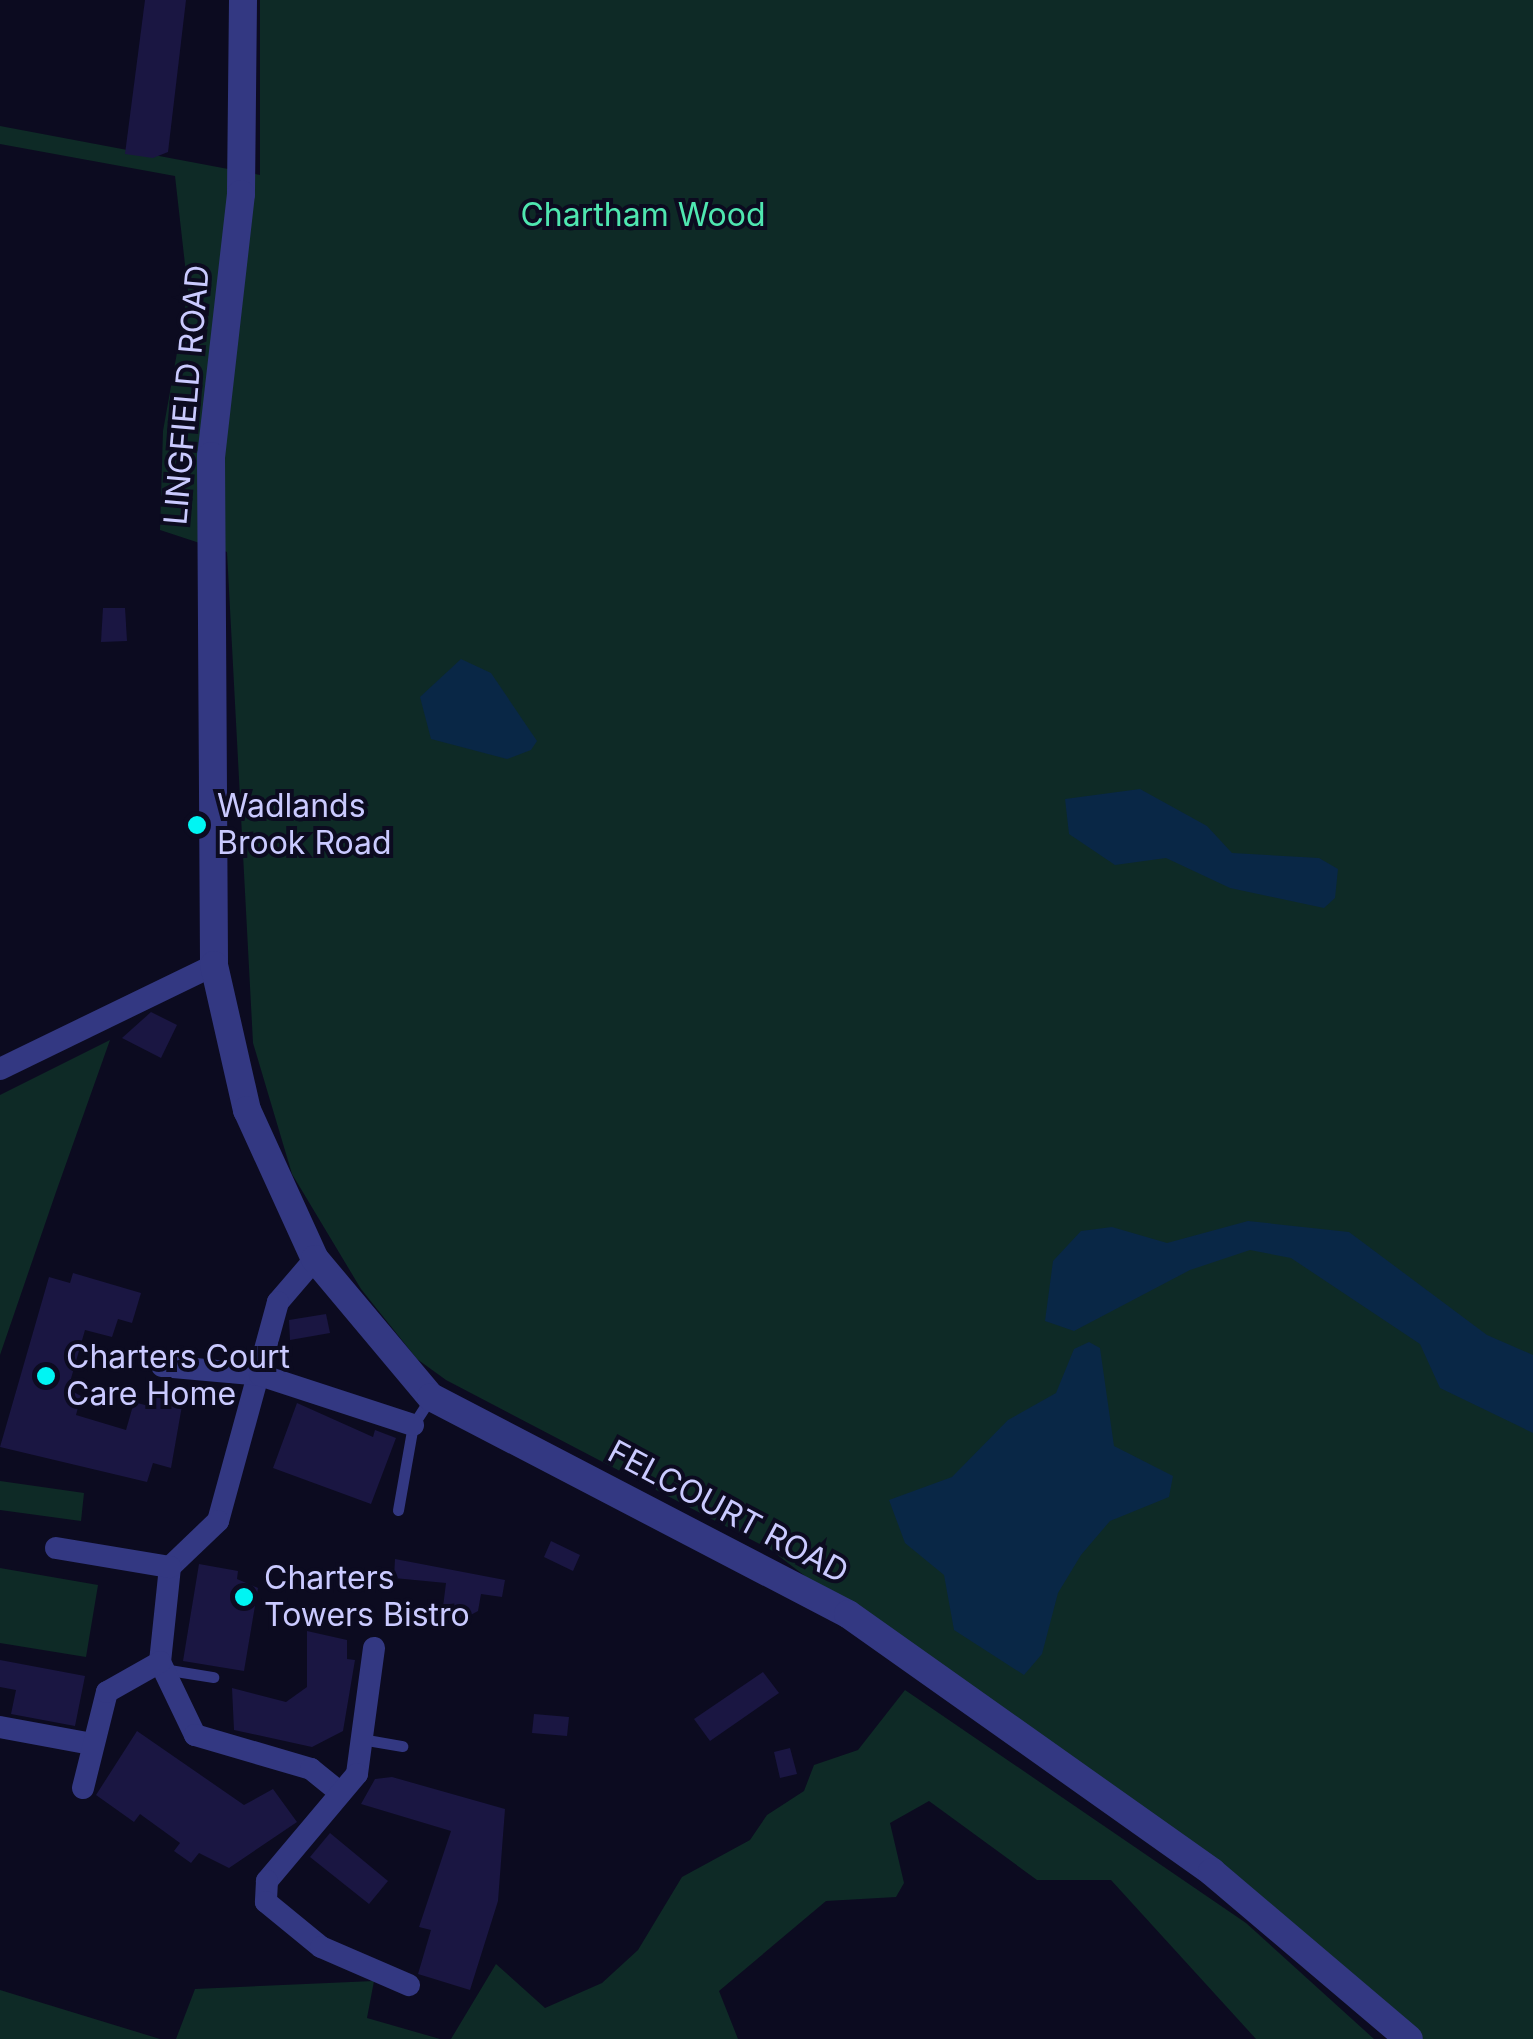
<!DOCTYPE html>
<html>
<head>
<meta charset="utf-8">
<style>
  body { margin:0 }
  #map { position:relative; width:1533px; height:2039px; overflow:hidden; background:#0c0b20; font-family:Inter,sans-serif }
  div>[style] { position:absolute }
  .green>* { inset:0; background:#0e2a26 }
  .water>* { inset:0; background:#092746 }
  .building>* { inset:0; background:#1a1642 }
  .service>* { height:11px; margin:-5.5px; padding:0 5.5px; transform-origin:5.5px; border-radius:5.5px; background:#333882 }
  .minor>* { height:22px; margin:-11px; padding:0 11px; transform-origin:11px; border-radius:11px; background:#333882 }
  .tertiary>* { height:28px; margin:-14px; padding:0 14px; transform-origin:14px; border-radius:14px; background:#333882 }
  .dots>* { width:28px; height:28px; translate:-50% -50%; box-sizing:border-box; border:5px solid #0c0b20; border-radius:50% }
  span { translate:-50% -50%; white-space:nowrap; text-align:center; line-height:1.15; -webkit-text-stroke:8px #0c0b20; paint-order:stroke }
  .park-label { font-size:32px; color:#4fe6b0 }
  .street-label { font-size:32px; color:#cacaff }
  .poi-label { font-size:32px; color:#cacaff }
  .left { translate:0 -50%; text-align:left }
</style>
</head>
<body>
<div id="map">
  <div class="green">
    <div style="clip-path:polygon(260px 0,1533px 0,1533px 2039px,1409px 2039px,771px 1550px,446px 1380px,417px 1359px,361px 1289px,292px 1174px,253px 1043px,227px 552px,160px 530px,163px 431px,188px 291px,175px 176px,0 144px,0 126px,260px 175px)"></div>
    <div style="clip-path:polygon(110px 1040px,56px 1192px,0 1355px,0 1095px)"></div>
    <div style="clip-path:polygon(0 1481px,84px 1493px,81px 1521px,0 1510px)"></div>
    <div style="clip-path:polygon(0 1568px,98px 1585px,86px 1657px,0 1643px)"></div>
    <div style="clip-path:polygon(905px 1690px,1246px 1923px,1374px 2039px,1256px 2039px,1111px 1880px,1037px 1880px,929px 1801px,890px 1823px,904px 1883px,896px 1897px,826px 1901px,719px 1991px,738px 2039px,451px 2039px,496px 1964px,545px 2008px,602px 1983px,638px 1950px,682px 1877px,750px 1840px,767px 1815px,804px 1791px,814px 1765px,858px 1750px)"></div>
    <div style="clip-path:polygon(374px 1981px,367px 2018px,440px 2039px,176px 2039px,195px 1989px)"></div>
    <div style="clip-path:polygon(0 1990px,160px 2039px,0 2039px)"></div>
  </div>
  <div class="water">
    <div style="clip-path:polygon(461px 659px,491px 673px,537px 741px,531px 750px,507px 759px,431px 739px,420px 697px)"></div>
    <div style="clip-path:polygon(1140px 789px,1207px 826px,1232px 853px,1319px 858px,1338px 869px,1335px 898px,1324px 908px,1230px 888px,1166px 858px,1115px 865px,1069px 834px,1065px 799px)"></div>
    <div style="clip-path:polygon(1248px 1221px,1349px 1232px,1487px 1335px,1533px 1355px,1533px 1433px,1440px 1388px,1420px 1344px,1291px 1258px,1250px 1250px,1190px 1270px,1074px 1331px,1045px 1321px,1053px 1261px,1081px 1231px,1112px 1227px,1167px 1243px)"></div>
    <div style="clip-path:polygon(1089px 1342px,1100px 1348px,1114px 1446px,1173px 1476px,1169px 1497px,1110px 1521px,1081px 1555px,1058px 1593px,1042px 1654px,1024px 1675px,954px 1630px,944px 1575px,905px 1543px,889px 1500px,952px 1477px,1008px 1420px,1056px 1393px,1074px 1349px)"></div>
  </div>
  <div class="building">
    <div style="clip-path:polygon(145px 0,186px 0,168px 152px,153px 158px,125px 154px)"></div>
    <div style="clip-path:polygon(103px 608px,125px 608px,127px 641px,101px 642px)"></div>
    <div style="clip-path:polygon(151px 1012px,177px 1025px,161px 1058px,122px 1038px)"></div>
    <div style="clip-path:polygon(73px 1273px,141px 1293px,132px 1323px,118px 1319px,112px 1337px,85px 1330px,68px 1389px,81px 1396px,76px 1415px,126px 1430px,134px 1402px,152px 1407px,156px 1392px,183px 1400px,171px 1468px,153px 1463px,147px 1482px,0 1447px,49px 1277px,70px 1283px)"></div>
    <div style="clip-path:polygon(326px 1314px,330px 1333px,290px 1340px,289px 1320px)"></div>
    <div style="clip-path:polygon(297px 1403px,373px 1437px,375px 1430px,396px 1438px,371px 1504px,273px 1468px)"></div>
    <div style="clip-path:polygon(551px 1541px,580px 1555px,573px 1571px,544px 1557px)"></div>
    <div style="clip-path:polygon(395px 1559px,505px 1580px,502px 1597px,481px 1594px,478px 1611px,465px 1618px,442px 1615px,446px 1583px,394px 1578px)"></div>
    <div style="clip-path:polygon(199px 1564px,238px 1571px,237px 1579px,258px 1588px,244px 1671px,183px 1661px)"></div>
    <div style="clip-path:polygon(307px 1631px,347px 1640px,347px 1659px,355px 1660px,343px 1731px,312px 1747px,234px 1730px,232px 1688px,286px 1702px,307px 1687px)"></div>
    <div style="clip-path:polygon(0 1660px,85px 1676px,75px 1726px,11px 1714px,16px 1690px,0 1687px)"></div>
    <div style="clip-path:polygon(763px 1672px,779px 1693px,710px 1741px,694px 1719px)"></div>
    <div style="clip-path:polygon(534px 1714px,569px 1717px,567px 1736px,532px 1733px)"></div>
    <div style="clip-path:polygon(137px 1731px,244px 1805px,273px 1789px,297px 1822px,229px 1868px,199px 1853px,191px 1863px,174px 1851px,180px 1843px,140px 1814px,134px 1822px,96px 1795px)"></div>
    <div style="clip-path:polygon(790px 1748px,797px 1774px,780px 1778px,774px 1752px)"></div>
    <div style="clip-path:polygon(392px 1777px,505px 1809px,498px 1901px,470px 1990px,418px 1974px,431px 1930px,419px 1927px,451px 1831px,361px 1804px,375px 1779px)"></div>
    <div style="clip-path:polygon(330px 1833px,388px 1881px,369px 1904px,310px 1857px)"></div>
  </div>
  <div class="service">
    <div style="left:398px;top:1510px;width:86px;rotate:-80deg"></div>
    <div style="left:413px;top:1425px;width:33px;rotate:-57deg"></div>
    <div style="left:163px;top:1669px;width:51px;rotate:9.1deg"></div>
    <div style="left:361px;top:1739px;width:42px;rotate:9.7deg"></div>
  </div>
  <div class="minor">
    <div style="left:0;top:1069px;width:238px;rotate:-25.9deg"></div>
    <div style="left:315px;top:1259px;width:57px;rotate:130.7deg"></div>
    <div style="left:278px;top:1302px;width:227px;rotate:105.3deg"></div>
    <div style="left:218px;top:1521px;width:66px;rotate:136.2deg"></div>
    <div style="left:170px;top:1567px;width:96px;rotate:96deg"></div>
    <div style="left:160px;top:1662px;width:81px;rotate:64.4deg"></div>
    <div style="left:195px;top:1735px;width:121px;rotate:16.3deg"></div>
    <div style="left:311px;top:1769px;width:38px;rotate:39deg"></div>
    <div style="left:162px;top:1366px;width:98px;rotate:5.2deg"></div>
    <div style="left:260px;top:1375px;width:161px;rotate:18.1deg"></div>
    <div style="left:56px;top:1548px;width:116px;rotate:9.5deg"></div>
    <div style="left:374px;top:1648px;width:127px;rotate:97.7deg"></div>
    <div style="left:357px;top:1774px;width:140px;rotate:130.1deg"></div>
    <div style="left:267px;top:1881px;width:21px;rotate:93deg"></div>
    <div style="left:266px;top:1902px;width:71px;rotate:39.3deg"></div>
    <div style="left:321px;top:1947px;width:96px;rotate:23.4deg"></div>
    <div style="left:0;top:1727px;width:94px;rotate:10.5deg"></div>
    <div style="left:83px;top:1788px;width:99px;rotate:-76deg"></div>
    <div style="left:107px;top:1692px;width:61px;rotate:-29.5deg"></div>
  </div>
  <div class="tertiary">
    <div style="left:243px;top:0;width:194px;rotate:90.6deg"></div>
    <div style="left:241px;top:194px;width:264px;rotate:96.5deg"></div>
    <div style="left:211px;top:456px;width:509px;rotate:89.66deg"></div>
    <div style="left:214px;top:965px;width:149px;rotate:77.2deg"></div>
    <div style="left:247px;top:1110px;width:164px;rotate:65.5deg"></div>
    <div style="left:315px;top:1259px;width:180px;rotate:50deg"></div>
    <div style="left:431px;top:1397px;width:470px;rotate:27.5deg"></div>
    <div style="left:848px;top:1614px;width:446px;rotate:35.3deg"></div>
    <div style="left:1212px;top:1872px;width:258px;rotate:40.3deg"></div>
  </div>
  <div class="dots">
    <div style="left:197px;top:825px;background:#00f5f3"></div>
    <div style="left:46px;top:1376px;background:#00f5f3"></div>
    <div style="left:244px;top:1597px;background:#00f5f3"></div>
  </div>
  <div class="park-label">
    <span style="left:643px;top:215px">Chartham Wood</span>
  </div>
  <div class="street-label">
    <span style="left:187px;top:395px;rotate:-85deg">LINGFIELD ROAD</span>
    <span style="left:728px;top:1512px;rotate:28deg">FELCOURT ROAD</span>
  </div>
  <div class="poi-label">
    <span class="left" style="left:217px;top:825px">Wadlands<br>Brook Road</span>
    <span class="left" style="left:66px;top:1376px">Charters Court<br>Care Home</span>
    <span class="left" style="left:264px;top:1597px">Charters<br>Towers Bistro</span>
  </div>
</div>
</body>
</html>
